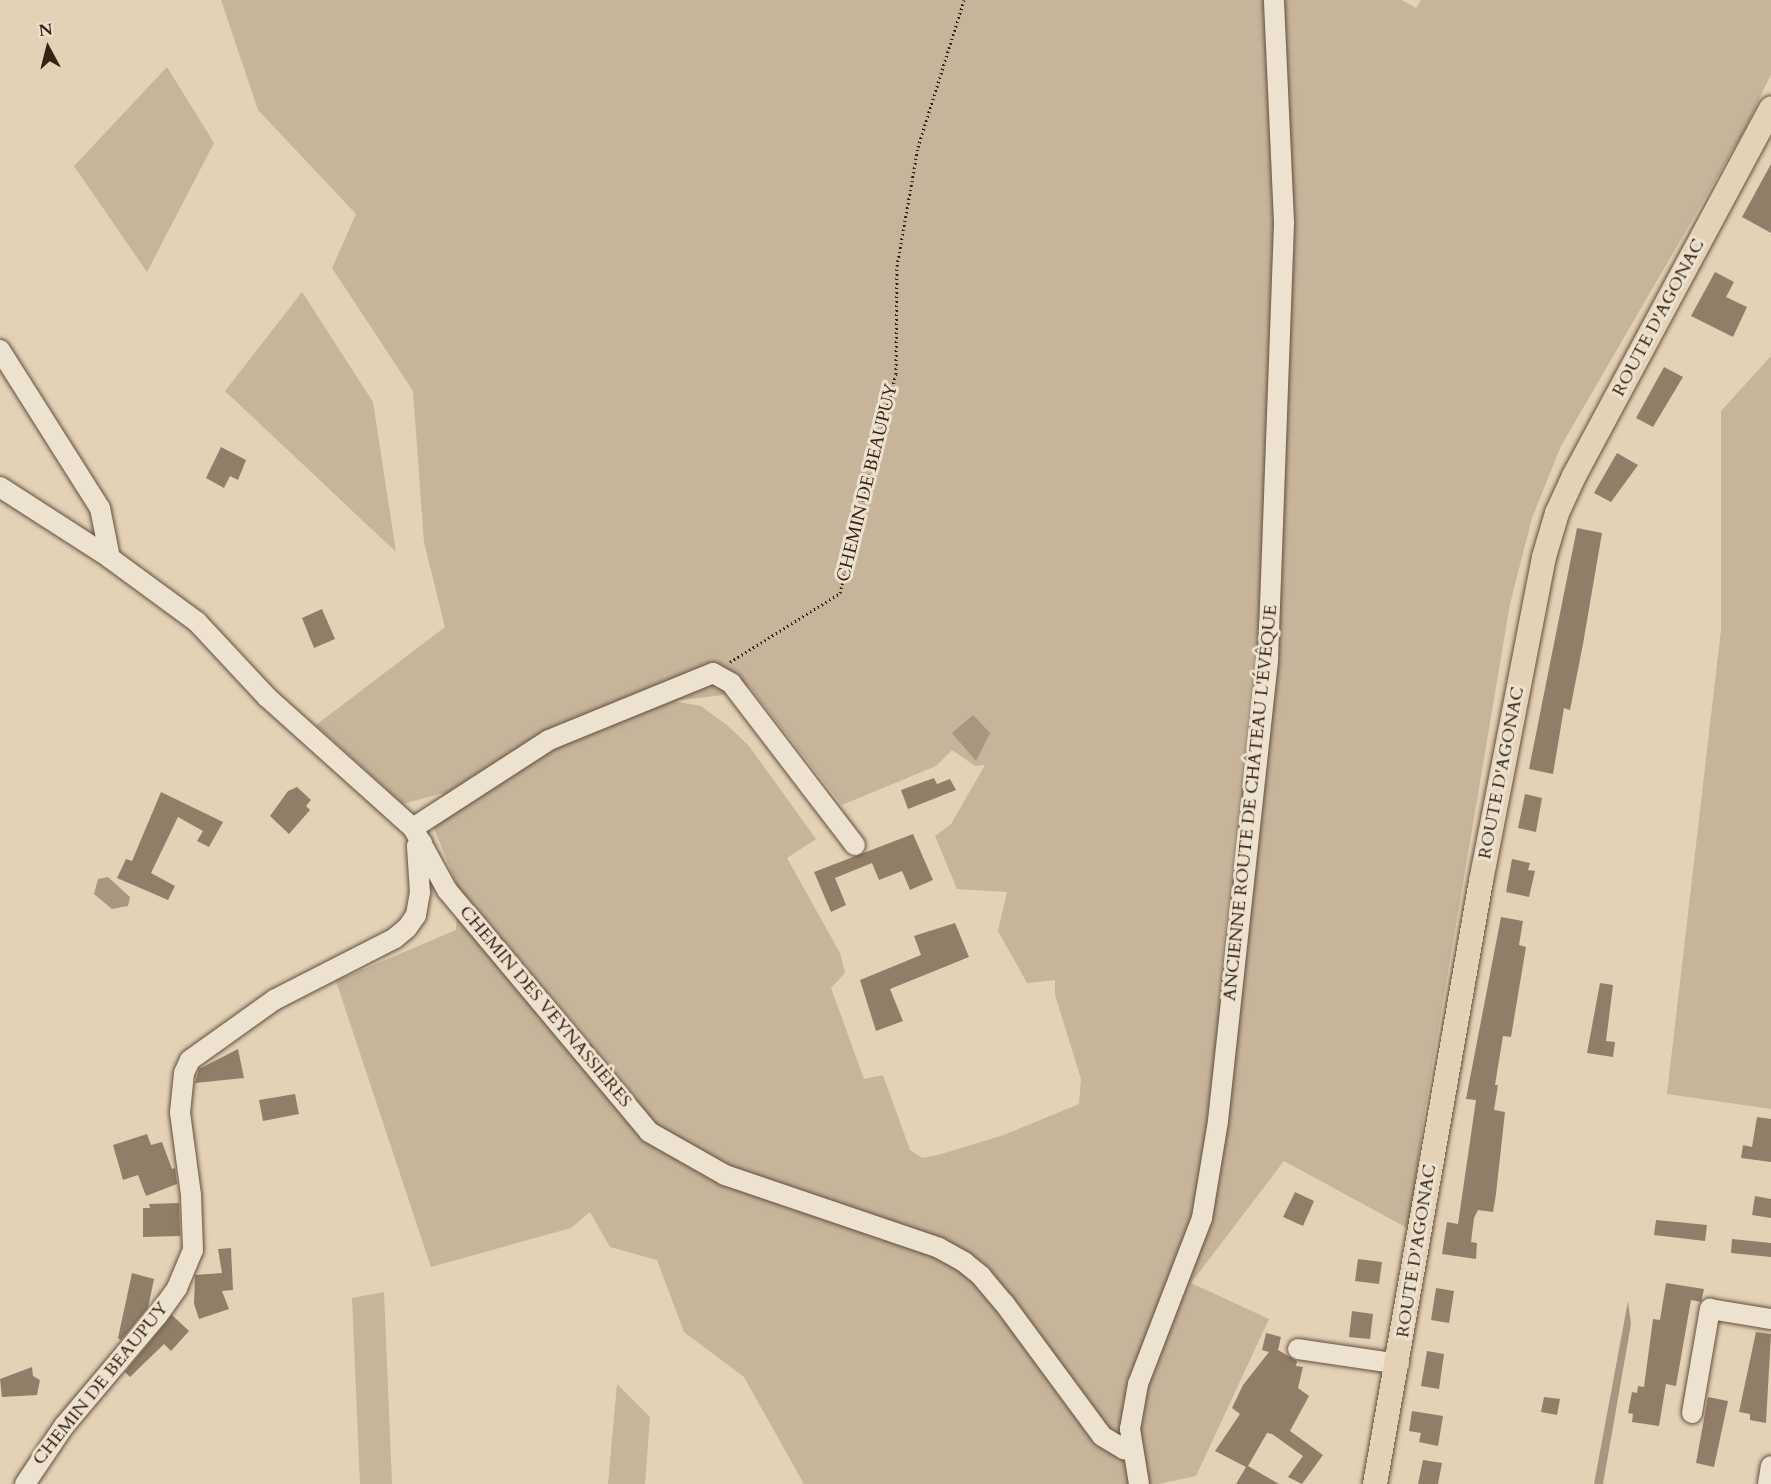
<!DOCTYPE html>
<html>
<head>
<meta charset="utf-8">
<style>
  body { margin:0 }
  #map { position:relative; width:1771px; height:1484px; overflow:hidden; background:#e4d2b7; font-family:Cardo,serif }
  div>[style] { position:absolute }
  .green>* { inset:0; background:#c6b49b }
  .water>* { inset:0; background:#a99680 }
  .building>* { inset:0; background:#907e69 }
  .path>* { height:3px; margin-top:-1.5px; transform-origin:0; background:repeating-linear-gradient(90deg,#362314 0 1.5px,transparent 0 4.5px) }
  .roads { filter:drop-shadow(0 0 2px #624f3d) drop-shadow(0 0 2px #624f3d) }
  .minor>* { height:20px; margin:-10px; padding:0 10px; transform-origin:10px; border-radius:10px; background:#ede2d0 }
  .major>* { height:24px; margin:-12px; padding:0 12px; transform-origin:12px; border-radius:12px; background:#e4d2b7 }
  span { translate:-50% -50%; white-space:nowrap; text-align:center; line-height:1.15; -webkit-text-stroke:6px #ede2d0; paint-order:stroke }
  .street-label { font-size:18px; color:#362314 }
  .north { position:absolute; left:18px; top:18px; width:60px; height:60px; -webkit-text-stroke:4px #ede2d0; paint-order:stroke; rotate:353deg; font-size:16px; font-weight:700; line-height:24px; text-align:center; color:#362314 }
  .north::after { content:''; display:block; margin:auto; width:21px; height:27px; background:#362314; clip-path:polygon(50% 0,100% 100%,50% 72%,0 100%) }
</style>
</head>
<body>
<div id="map">
  <div class="green">
    <div style="clip-path:polygon(evenodd,221px 0,1402px 0,1416px 8px,1421px 0,1771px 0,1771px 74px,1745px 129px,1561px 446px,1532px 518px,1510px 604px,1424px 1115px,1409px 1229px,1284px 1161px,1191px 1283px,1269px 1319px,1196px 1476px,1158px 1484px,804px 1484px,744px 1377px,684px 1332px,657px 1260px,610px 1247px,590px 1212px,571px 1228px,431px 1267px,336px 981px,456px 930px,458px 888px,432px 823px,443px 793px,403px 804px,316px 725px,445px 627px,424px 542px,413px 391px,332px 268px,356px 214px,258px 110px,221px 0,749px 686px,842px 805px,936px 766px,952px 750px,975px 766px,985px 765px,951px 824px,935px 836px,957px 889px,1007px 892px,998px 931px,1027px 983px,1055px 980px,1055px 995px,1081px 1079px,1079px 1104px,1004px 1135px,938px 1155px,922px 1158px,910px 1150px,883px 1075px,864px 1079px,831px 988px,845px 973px,840px 953px,787px 858px,816px 839px,749px 746px,728px 726px,701px 706px,673px 701px,723px 695px,749px 686px)"></div>
    <div style="clip-path:polygon(167px 67px,214px 143px,147px 272px,74px 166px)"></div>
    <div style="clip-path:polygon(302px 292px,373px 402px,396px 552px,225px 391px)"></div>
    <div style="clip-path:polygon(1771px 356px,1771px 1109px,1667px 1094px,1721px 630px,1721px 411px)"></div>
    <div style="clip-path:polygon(384px 1292px,392px 1484px,360px 1484px,352px 1298px)"></div>
    <div style="clip-path:polygon(617px 1384px,650px 1417px,645px 1484px,608px 1484px)"></div>
  </div>
  <div class="water">
    <div style="clip-path:polygon(973px 715px,990px 733px,976px 761px,952px 733px)"></div>
    <div style="clip-path:polygon(108px 877px,130px 897px,128px 906px,112px 909px,94px 894px,98px 879px)"></div>
    <div style="clip-path:polygon(1628px 1301px,1631px 1324px,1603px 1484px,1594px 1484px)"></div>
  </div>
  <div class="building">
    <div style="clip-path:polygon(1771px 164px,1771px 233px,1742px 217px)"></div>
    <div style="clip-path:polygon(1715px 272px,1734px 282px,1726px 297px,1747px 307px,1733px 337px,1691px 316px)"></div>
    <div style="clip-path:polygon(1664px 367px,1683px 377px,1653px 427px,1636px 418px)"></div>
    <div style="clip-path:polygon(221px 447px,246px 460px,238px 480px,230px 476px,224px 488px,206px 478px)"></div>
    <div style="clip-path:polygon(1617px 453px,1638px 465px,1611px 502px,1594px 493px)"></div>
    <div style="clip-path:polygon(1577px 528px,1602px 533px,1583px 644px,1570px 710px,1564px 708px,1553px 774px,1529px 769px)"></div>
    <div style="clip-path:polygon(322px 609px,335px 639px,314px 648px,302px 618px)"></div>
    <div style="clip-path:polygon(934px 778px,937px 784px,950px 779px,956px 790px,908px 809px,901px 790px)"></div>
    <div style="clip-path:polygon(297px 787px,311px 800px,306px 806px,310px 810px,289px 834px,270px 816px,288px 791px)"></div>
    <div style="clip-path:polygon(161px 792px,223px 822px,209px 847px,197px 841px,203px 831px,178px 817px,151px 873px,175px 886px,168px 900px,117px 878px,126px 859px,132px 861px)"></div>
    <div style="clip-path:polygon(1525px 794px,1542px 798px,1536px 832px,1518px 828px)"></div>
    <div style="clip-path:polygon(913px 834px,933px 880px,910px 890px,902px 871px,879px 880px,872px 863px,835px 878px,846px 905px,831px 912px,814px 872px)"></div>
    <div style="clip-path:polygon(1512px 859px,1530px 863px,1528px 870px,1535px 871px,1529px 897px,1506px 892px)"></div>
    <div style="clip-path:polygon(1501px 917px,1523px 921px,1519px 945px,1526px 947px,1511px 1037px,1503px 1036px,1495px 1085px,1498px 1085px,1494px 1110px,1505px 1112px,1496px 1194px,1493px 1212px,1478px 1210px,1474px 1218px,1471px 1242px,1477px 1243px,1476px 1259px,1442px 1254px,1447px 1222px,1458px 1224px,1476px 1100px,1466px 1099px)"></div>
    <div style="clip-path:polygon(955px 923px,969px 957px,890px 989px,903px 1021px,876px 1031px,860px 980px,921px 955px,914px 936px)"></div>
    <div style="clip-path:polygon(1600px 983px,1613px 985px,1606px 1041px,1615px 1042px,1613px 1057px,1587px 1053px)"></div>
    <div style="clip-path:polygon(238px 1049px,244px 1078px,195px 1083px,199px 1069px)"></div>
    <div style="clip-path:polygon(295px 1094px,299px 1114px,263px 1121px,259px 1100px)"></div>
    <div style="clip-path:polygon(1757px 1117px,1771px 1119px,1771px 1162px,1741px 1158px,1743px 1145px,1752px 1147px)"></div>
    <div style="clip-path:polygon(147px 1134px,151px 1145px,162px 1142px,172px 1169px,175px 1168px,177px 1184px,146px 1196px,138px 1175px,123px 1180px,113px 1145px)"></div>
    <div style="clip-path:polygon(1295px 1192px,1314px 1201px,1303px 1226px,1283px 1217px)"></div>
    <div style="clip-path:polygon(1755px 1196px,1771px 1199px,1771px 1218px,1752px 1215px)"></div>
    <div style="clip-path:polygon(179px 1203px,180px 1236px,143px 1237px,143px 1208px,150px 1208px,149px 1204px)"></div>
    <div style="clip-path:polygon(1656px 1220px,1707px 1225px,1705px 1241px,1654px 1235px)"></div>
    <div style="clip-path:polygon(1732px 1239px,1771px 1243px,1771px 1257px,1731px 1253px)"></div>
    <div style="clip-path:polygon(231px 1248px,233px 1290px,222px 1291px,229px 1309px,199px 1319px,194px 1304px,195px 1275px,222px 1273px,218px 1249px)"></div>
    <div style="clip-path:polygon(1358px 1259px,1382px 1262px,1379px 1284px,1355px 1281px)"></div>
    <div style="clip-path:polygon(132px 1273px,154px 1279px,148px 1308px,121px 1340px,118px 1338px)"></div>
    <div style="clip-path:polygon(1666px 1283px,1704px 1289px,1701px 1302px,1691px 1300px,1676px 1386px,1666px 1384px,1659px 1426px,1632px 1422px,1633px 1414px,1628px 1413px,1632px 1392px,1637px 1393px,1638px 1386px,1644px 1387px,1653px 1319px,1660px 1320px)"></div>
    <div style="clip-path:polygon(1436px 1288px,1454px 1291px,1449px 1323px,1431px 1320px)"></div>
    <div style="clip-path:polygon(1352px 1311px,1373px 1314px,1370px 1339px,1349px 1337px)"></div>
    <div style="clip-path:polygon(172px 1315px,189px 1331px,171px 1351px,164px 1344px,130px 1377px,125px 1372px)"></div>
    <div style="clip-path:polygon(1756px 1332px,1771px 1334px,1766px 1423px,1750px 1420px,1750px 1414px,1739px 1412px)"></div>
    <div style="clip-path:polygon(1266px 1333px,1281px 1337px,1278px 1350px,1297px 1361px,1296px 1366px,1303px 1367px,1298px 1388px,1309px 1396px,1290px 1431px,1323px 1455px,1302px 1484px,1288px 1477px,1303px 1456px,1272px 1434px,1267px 1433px,1248px 1466px,1279px 1484px,1236px 1484px,1246px 1467px,1215px 1451px,1240px 1414px,1232px 1408px,1243px 1385px,1269px 1352px,1262px 1350px)"></div>
    <div style="clip-path:polygon(1427px 1351px,1444px 1354px,1439px 1389px,1421px 1386px)"></div>
    <div style="clip-path:polygon(32px 1367px,33px 1376px,40px 1380px,37px 1395px,2px 1397px,0 1379px)"></div>
    <div style="clip-path:polygon(1544px 1397px,1560px 1399px,1557px 1415px,1541px 1412px)"></div>
    <div style="clip-path:polygon(1708px 1397px,1728px 1401px,1714px 1467px,1696px 1463px)"></div>
    <div style="clip-path:polygon(1412px 1411px,1443px 1416px,1438px 1446px,1419px 1442px,1421px 1433px,1409px 1431px)"></div>
    <div style="clip-path:polygon(1423px 1460px,1442px 1463px,1438px 1484px,1418px 1484px)"></div>
  </div>
  <div class="path">
    <div style="left:730px;top:662px;width:130px;rotate:-32.1deg"></div>
    <div style="left:840px;top:593px;width:226px;rotate:-75.7deg"></div>
    <div style="left:896px;top:374px;width:108px;rotate:-89.5deg"></div>
    <div style="left:897px;top:266px;width:121px;rotate:-80deg"></div>
    <div style="left:918px;top:147px;width:154px;rotate:-72.6deg"></div>
  </div>
  <div class="roads">
    <div class="minor">
      <div style="left:0;top:350px;width:187px;rotate:57.7deg"></div>
      <div style="left:100px;top:508px;width:51px;rotate:78.7deg"></div>
      <div style="left:0;top:487px;width:131px;rotate:32.8deg"></div>
      <div style="left:110px;top:558px;width:108px;rotate:36.3deg"></div>
      <div style="left:197px;top:622px;width:103px;rotate:47deg"></div>
      <div style="left:267px;top:697px;width:196px;rotate:41.9deg"></div>
      <div style="left:413px;top:828px;width:71px;rotate:61.3deg"></div>
      <div style="left:447px;top:890px;width:315px;rotate:50.1deg"></div>
      <div style="left:649px;top:1132px;width:87px;rotate:29.5deg"></div>
      <div style="left:725px;top:1175px;width:226px;rotate:18.8deg"></div>
      <div style="left:939px;top:1248px;width:29px;rotate:29deg"></div>
      <div style="left:964px;top:1262px;width:22px;rotate:39deg"></div>
      <div style="left:981px;top:1276px;width:35px;rotate:50deg"></div>
      <div style="left:1004px;top:1303px;width:165px;rotate:53.6deg"></div>
      <div style="left:1102px;top:1436px;width:26px;rotate:31deg"></div>
      <div style="left:1124px;top:1449px;width:8px;rotate:-7deg"></div>
      <div style="left:413px;top:828px;width:162px;rotate:-32.9deg"></div>
      <div style="left:549px;top:740px;width:177px;rotate:-22.2deg"></div>
      <div style="left:713px;top:673px;width:21px;rotate:29deg"></div>
      <div style="left:731px;top:683px;width:204px;rotate:52.6deg"></div>
      <div style="left:1298px;top:1349px;width:102px;rotate:8.4deg"></div>
      <div style="left:1692px;top:1413px;width:106px;rotate:-80.2deg"></div>
      <div style="left:1710px;top:1309px;width:62px;rotate:9.3deg"></div>
      <div style="left:25px;top:1484px;width:70px;rotate:-56.1deg"></div>
      <div style="left:64px;top:1426px;width:144px;rotate:-49.8deg"></div>
      <div style="left:157px;top:1316px;width:34px;rotate:-54deg"></div>
      <div style="left:177px;top:1288px;width:41px;rotate:-67.2deg"></div>
      <div style="left:193px;top:1250px;width:55px;rotate:-92.1deg"></div>
      <div style="left:191px;top:1195px;width:83px;rotate:-97.6deg"></div>
      <div style="left:180px;top:1113px;width:40px;rotate:-84.3deg"></div>
      <div style="left:184px;top:1073px;width:14px;rotate:-65deg"></div>
      <div style="left:190px;top:1060px;width:103px;rotate:-35.5deg"></div>
      <div style="left:274px;top:1000px;width:136px;rotate:-27.1deg"></div>
      <div style="left:395px;top:938px;width:16px;rotate:-40deg"></div>
      <div style="left:407px;top:928px;width:16px;rotate:-55deg"></div>
      <div style="left:416px;top:915px;width:22px;rotate:-80deg"></div>
      <div style="left:420px;top:893px;width:47px;rotate:-93.7deg"></div>
      <div style="left:417px;top:846px;width:6px;rotate:-31deg"></div>
      <div style="left:1139px;top:1484px;width:56px;rotate:-99.3deg"></div>
      <div style="left:1130px;top:1429px;width:46px;rotate:-79.9deg"></div>
      <div style="left:1138px;top:1384px;width:178px;rotate:-68.9deg"></div>
      <div style="left:1202px;top:1218px;width:98px;rotate:-80.6deg"></div>
      <div style="left:1218px;top:1121px;width:464px;rotate:-83.8deg"></div>
      <div style="left:1268px;top:660px;width:438px;rotate:-87.9deg"></div>
      <div style="left:1284px;top:222px;width:222px;rotate:-92.6deg"></div>
      <div style="left:1768px;top:1484px;width:18px;rotate:-81deg"></div>
    </div>
    <div class="major">
      <div style="left:1375px;top:1484px;width:612px;rotate:-80.03deg"></div>
      <div style="left:1481px;top:881px;width:330px;rotate:-79deg"></div>
      <div style="left:1544px;top:557px;width:46px;rotate:-73.5deg"></div>
      <div style="left:1557px;top:513px;width:41px;rotate:-65.3deg"></div>
      <div style="left:1574px;top:476px;width:417px;rotate:-61.8deg"></div>
    </div>
  </div>
  <div class="street-label">
    <span style="left:1659px;top:318px;rotate:-62deg">ROUTE D'AGONAC</span>
    <span style="left:868px;top:483px;rotate:-76deg">CHEMIN DE BEAUPUY</span>
    <span style="left:1502px;top:773px;rotate:-79deg">ROUTE D'AGONAC</span>
    <span style="left:1251px;top:803px;rotate:-84deg">ANCIENNE ROUTE DE CHÂTEAU L'ÉVÊQUE</span>
    <span style="left:545px;top:1007px;rotate:50deg">CHEMIN DES VEYNASSIÈRES</span>
    <span style="left:1417px;top:1251px;rotate:-81deg">ROUTE D'AGONAC</span>
    <span style="left:101px;top:1384px;rotate:-51deg">CHEMIN DE BEAUPUY</span>
  </div>
  <div class="north">N</div>
</div>
</body>
</html>
